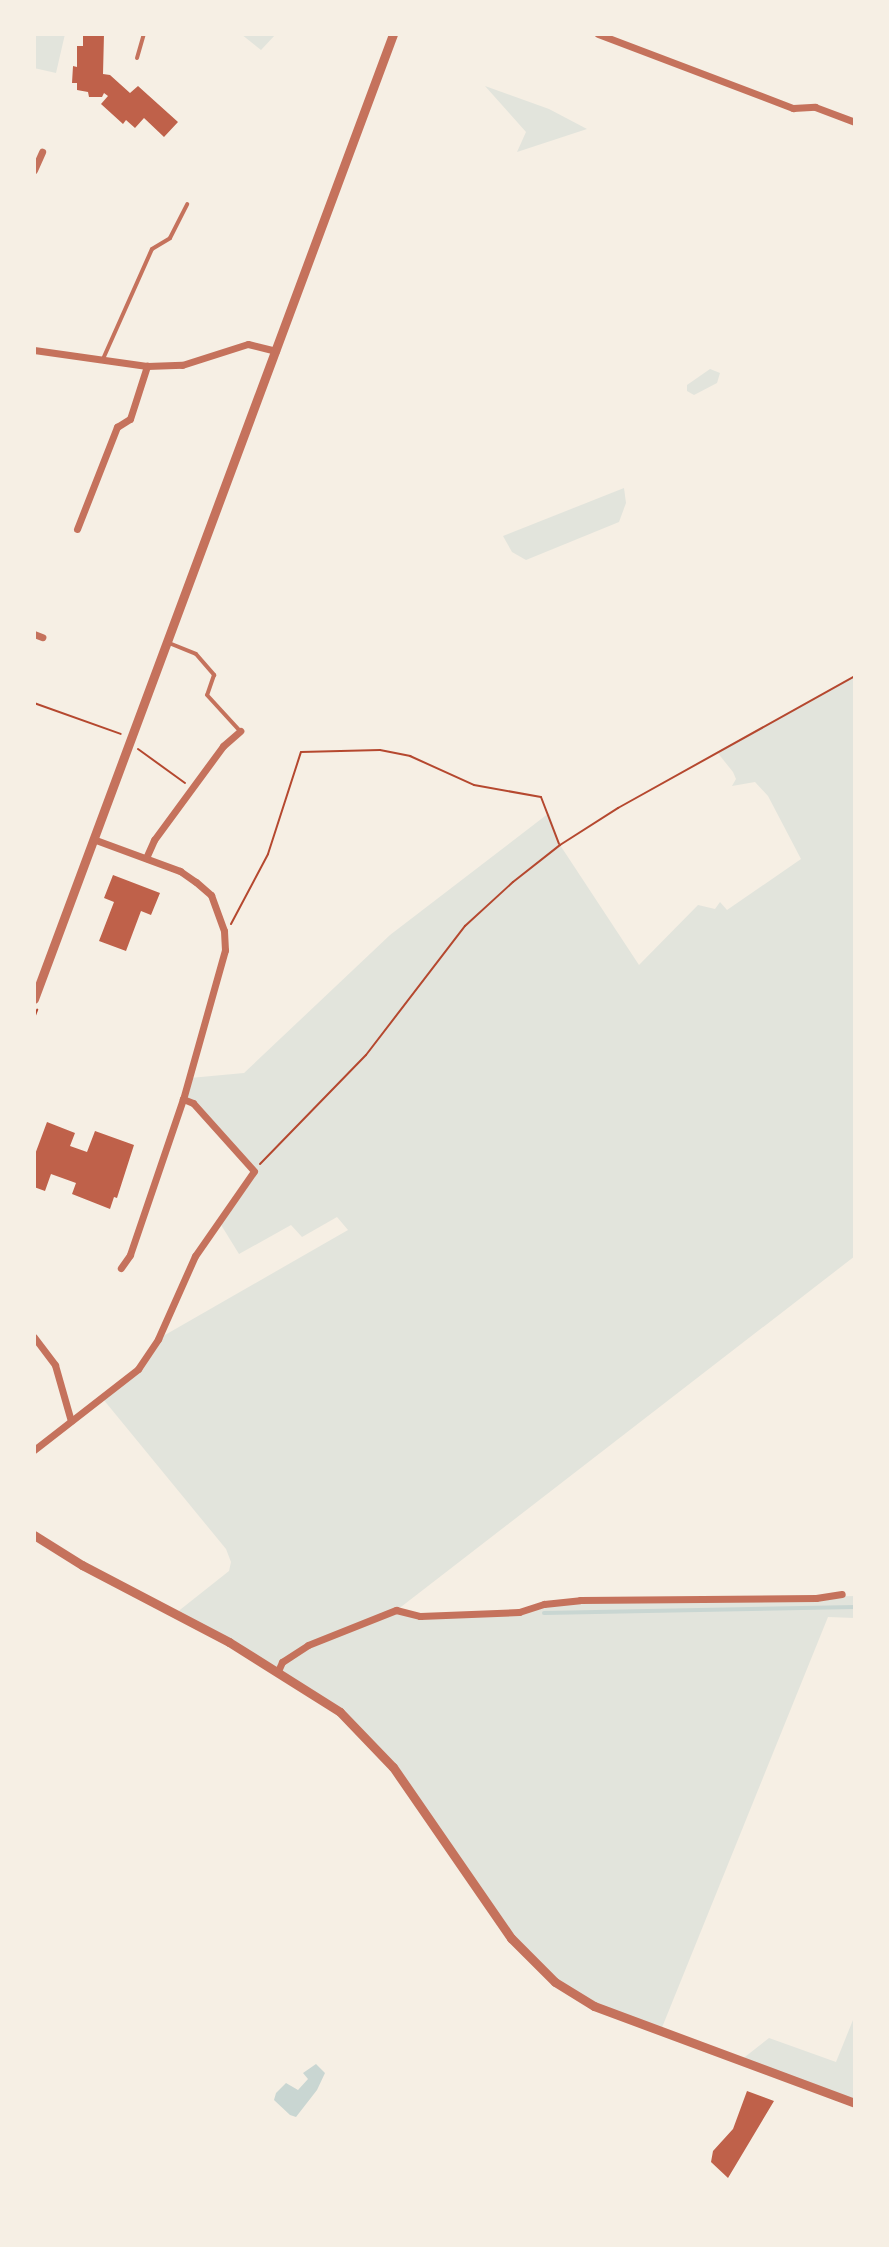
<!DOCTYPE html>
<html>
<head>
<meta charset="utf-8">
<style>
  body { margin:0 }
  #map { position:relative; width:889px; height:2247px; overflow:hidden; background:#f6efe4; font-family:"Public Sans",sans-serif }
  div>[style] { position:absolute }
  .green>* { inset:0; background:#e2e4dc }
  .water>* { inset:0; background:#c9d6d2 }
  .stream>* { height:4px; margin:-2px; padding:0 2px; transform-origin:2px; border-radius:2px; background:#c9d6d2 }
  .building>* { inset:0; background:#bf614a }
  .path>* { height:2px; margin:-1px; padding:0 1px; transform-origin:1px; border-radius:1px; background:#b5482f }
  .service>* { height:4px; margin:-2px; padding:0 2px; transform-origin:2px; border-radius:2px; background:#c5725c }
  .minor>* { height:7px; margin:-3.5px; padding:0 3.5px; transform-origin:3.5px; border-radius:3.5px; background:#c5725c }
  .tertiary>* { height:9px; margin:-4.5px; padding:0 4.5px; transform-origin:4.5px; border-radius:4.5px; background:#c5725c }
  span { translate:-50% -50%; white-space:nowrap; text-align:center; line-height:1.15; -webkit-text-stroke:7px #f6efe4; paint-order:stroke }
  .frame { position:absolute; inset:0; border:36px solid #f6efe4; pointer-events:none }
</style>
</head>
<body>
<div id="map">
  <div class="green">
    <div style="clip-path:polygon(34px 34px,65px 34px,56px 73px,34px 68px)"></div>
    <div style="clip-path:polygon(241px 34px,276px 34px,261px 50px)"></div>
    <div style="clip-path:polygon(485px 86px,549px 109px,587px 129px,517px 152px,526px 132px)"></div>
    <div style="clip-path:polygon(710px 369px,720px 373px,717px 383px,694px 395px,687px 391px,687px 385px)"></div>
    <div style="clip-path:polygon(624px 488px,626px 503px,619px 522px,526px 560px,512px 552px,503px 536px)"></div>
    <div style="clip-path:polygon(855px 676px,855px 1256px,397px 1610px,420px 1616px,519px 1612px,544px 1604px,855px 1596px,855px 1618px,828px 1617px,661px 2030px,594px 2006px,534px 1964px,393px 1768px,340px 1712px,176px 1613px,229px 1571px,231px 1562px,226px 1549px,103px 1399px,138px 1369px,158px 1339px,348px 1230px,337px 1217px,302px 1237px,291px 1225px,239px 1254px,218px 1220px,254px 1171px,193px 1103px,183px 1099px,190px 1078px,244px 1073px,390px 935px,549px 813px,560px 845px,639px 965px,698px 905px,715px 909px,720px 902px,727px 910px,801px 859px,768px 796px,755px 782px,732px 786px,736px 779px,733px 772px,717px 752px)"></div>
    <div style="clip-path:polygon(855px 2015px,855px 2103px,741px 2060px,769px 2038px,836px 2062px)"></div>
  </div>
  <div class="water">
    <div style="clip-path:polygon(316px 2064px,325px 2073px,317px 2090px,296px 2117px,290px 2115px,274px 2100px,276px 2093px,286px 2083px,298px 2090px,308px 2079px,303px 2073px)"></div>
  </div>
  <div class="stream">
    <div style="left:544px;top:1613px;width:311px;rotate:-1.1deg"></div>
  </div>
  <div class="building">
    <div style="clip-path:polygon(83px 34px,104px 34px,103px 74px,110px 75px,130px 93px,138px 86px,178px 122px,164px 137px,144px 118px,135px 128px,126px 120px,123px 124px,101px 104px,108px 96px,104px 93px,102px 97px,89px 97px,88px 92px,77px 90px,77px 83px,72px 83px,73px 66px,77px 67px,77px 46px,83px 46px)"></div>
    <div style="clip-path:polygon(113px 875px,160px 893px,151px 915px,141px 911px,126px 951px,99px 941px,114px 902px,104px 898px)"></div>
    <div style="clip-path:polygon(47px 1122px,75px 1133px,70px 1146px,87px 1152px,95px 1131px,134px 1145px,117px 1198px,114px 1197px,110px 1209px,72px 1194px,76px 1183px,51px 1174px,45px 1191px,34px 1187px,34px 1157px)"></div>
    <div style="clip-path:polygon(747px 2091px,774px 2101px,728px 2178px,711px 2162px,713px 2151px,733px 2129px)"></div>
  </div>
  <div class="path">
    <div style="left:34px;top:703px;width:92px;rotate:19.6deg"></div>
    <div style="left:138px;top:749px;width:58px;rotate:35.9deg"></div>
    <div style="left:231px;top:924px;width:79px;rotate:-62.1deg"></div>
    <div style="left:268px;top:854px;width:107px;rotate:-72.1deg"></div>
    <div style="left:301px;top:752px;width:79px;rotate:-1.5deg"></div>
    <div style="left:380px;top:750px;width:31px;rotate:11deg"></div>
    <div style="left:410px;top:756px;width:70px;rotate:24.4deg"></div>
    <div style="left:474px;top:785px;width:68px;rotate:10.2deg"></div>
    <div style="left:541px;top:797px;width:50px;rotate:69deg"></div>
    <div style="left:34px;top:1018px;width:9px;rotate:-69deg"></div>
    <div style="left:260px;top:1164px;width:152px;rotate:-45.8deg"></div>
    <div style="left:366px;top:1055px;width:163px;rotate:-52.5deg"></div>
    <div style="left:465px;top:926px;width:65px;rotate:-42.5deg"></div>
    <div style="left:513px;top:882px;width:60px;rotate:-38.2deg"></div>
    <div style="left:560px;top:845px;width:69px;rotate:-32.5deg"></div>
    <div style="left:618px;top:808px;width:271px;rotate:-29.1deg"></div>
  </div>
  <div class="service">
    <div style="left:137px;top:58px;width:25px;rotate:-74deg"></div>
    <div style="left:103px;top:359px;width:120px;rotate:-66deg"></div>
    <div style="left:152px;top:249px;width:21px;rotate:-31deg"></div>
    <div style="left:170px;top:238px;width:38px;rotate:-63deg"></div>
    <div style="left:169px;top:643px;width:29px;rotate:22deg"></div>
    <div style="left:196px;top:654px;width:28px;rotate:49deg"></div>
    <div style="left:214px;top:675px;width:21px;rotate:109deg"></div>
    <div style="left:207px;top:695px;width:49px;rotate:47.5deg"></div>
  </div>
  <div class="minor">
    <div style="left:598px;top:34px;width:209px;rotate:20.8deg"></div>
    <div style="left:793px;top:108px;width:22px;rotate:-3deg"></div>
    <div style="left:815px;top:107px;width:43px;rotate:20.6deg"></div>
    <div style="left:34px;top:170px;width:20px;rotate:-66deg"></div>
    <div style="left:34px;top:350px;width:114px;rotate:8.1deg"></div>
    <div style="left:147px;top:366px;width:35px;rotate:-2deg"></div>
    <div style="left:182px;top:365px;width:69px;rotate:-17.7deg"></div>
    <div style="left:248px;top:344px;width:29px;rotate:14deg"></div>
    <div style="left:77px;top:529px;width:110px;rotate:-68.6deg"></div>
    <div style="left:117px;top:427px;width:15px;rotate:-32deg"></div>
    <div style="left:130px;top:419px;width:56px;rotate:-72.2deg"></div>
    <div style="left:34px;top:634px;width:9px;rotate:21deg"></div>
    <div style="left:93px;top:839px;width:93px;rotate:20.2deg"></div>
    <div style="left:180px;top:871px;width:19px;rotate:35deg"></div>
    <div style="left:196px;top:882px;width:20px;rotate:41deg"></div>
    <div style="left:211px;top:895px;width:38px;rotate:70deg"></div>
    <div style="left:224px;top:931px;width:19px;rotate:87deg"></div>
    <div style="left:225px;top:950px;width:155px;rotate:105.7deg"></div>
    <div style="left:183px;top:1099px;width:165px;rotate:108.8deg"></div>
    <div style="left:130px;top:1255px;width:16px;rotate:125deg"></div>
    <div style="left:146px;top:858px;width:20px;rotate:-66deg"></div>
    <div style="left:154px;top:840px;width:117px;rotate:-53.7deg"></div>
    <div style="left:223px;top:746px;width:23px;rotate:-41deg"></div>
    <div style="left:34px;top:1337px;width:35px;rotate:53deg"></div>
    <div style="left:55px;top:1365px;width:58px;rotate:74.1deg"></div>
    <div style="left:34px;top:1450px;width:132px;rotate:-37.9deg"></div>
    <div style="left:138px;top:1369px;width:36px;rotate:-56deg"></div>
    <div style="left:158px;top:1339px;width:91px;rotate:-66deg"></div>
    <div style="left:195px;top:1256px;width:103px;rotate:-55.2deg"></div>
    <div style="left:254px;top:1171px;width:91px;rotate:-131.9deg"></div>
    <div style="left:193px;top:1103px;width:11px;rotate:-158deg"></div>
    <div style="left:278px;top:1671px;width:10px;rotate:-66deg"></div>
    <div style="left:282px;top:1662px;width:31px;rotate:-33deg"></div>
    <div style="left:308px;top:1645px;width:95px;rotate:-21.7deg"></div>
    <div style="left:396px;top:1610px;width:25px;rotate:14deg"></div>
    <div style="left:420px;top:1616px;width:99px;rotate:-2.3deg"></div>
    <div style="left:519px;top:1612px;width:26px;rotate:-18deg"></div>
    <div style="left:544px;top:1604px;width:36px;rotate:-6deg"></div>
    <div style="left:580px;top:1600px;width:236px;rotate:-0.5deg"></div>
    <div style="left:816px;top:1598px;width:26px;rotate:-9deg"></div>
  </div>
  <div class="tertiary">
    <div style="left:34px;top:999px;width:1030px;rotate:-69.59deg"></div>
    <div style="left:34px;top:1535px;width:57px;rotate:32deg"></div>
    <div style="left:82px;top:1565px;width:166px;rotate:27.6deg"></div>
    <div style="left:229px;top:1642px;width:131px;rotate:32.2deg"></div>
    <div style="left:340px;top:1712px;width:76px;rotate:46.1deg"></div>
    <div style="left:393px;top:1767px;width:208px;rotate:55.4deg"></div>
    <div style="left:511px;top:1938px;width:62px;rotate:45deg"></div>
    <div style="left:555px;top:1982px;width:46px;rotate:31.6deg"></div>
    <div style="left:594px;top:2006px;width:278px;rotate:20.4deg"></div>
  </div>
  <div class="frame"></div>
</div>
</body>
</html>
